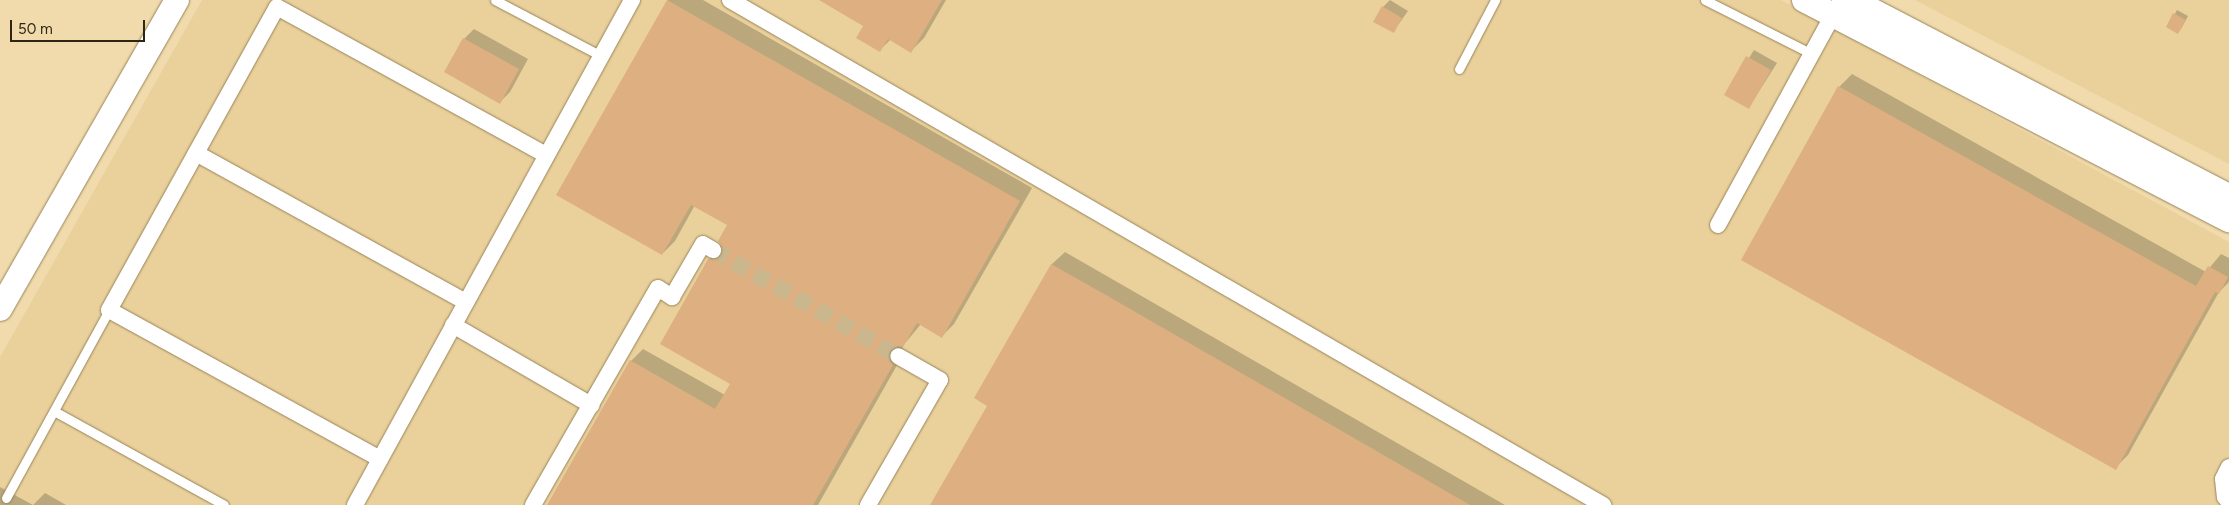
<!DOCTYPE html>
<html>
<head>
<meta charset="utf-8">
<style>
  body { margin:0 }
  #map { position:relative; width:2229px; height:505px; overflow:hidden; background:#f1dbad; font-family:Figtree,sans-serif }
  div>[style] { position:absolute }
  .built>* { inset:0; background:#ead19c }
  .shadow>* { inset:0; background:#0003 }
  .building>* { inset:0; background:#deaf81 }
  .street-tunnel>* { height:16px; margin-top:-8px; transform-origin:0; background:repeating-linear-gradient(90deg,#cab78e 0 16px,transparent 0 24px) }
  .roads { filter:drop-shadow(0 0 1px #988459) drop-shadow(0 0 1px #988459) }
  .lane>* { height:9px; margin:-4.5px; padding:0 4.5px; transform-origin:4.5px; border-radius:4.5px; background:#fff }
  .street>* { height:16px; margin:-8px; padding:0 8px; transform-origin:8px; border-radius:8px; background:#fff }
  .secondary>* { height:24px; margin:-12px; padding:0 12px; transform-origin:12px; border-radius:12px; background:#fff }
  span { translate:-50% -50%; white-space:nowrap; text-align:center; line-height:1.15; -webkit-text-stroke:5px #f1dbad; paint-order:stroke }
  .scale { position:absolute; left:10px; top:20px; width:135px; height:22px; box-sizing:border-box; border:2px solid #2e2614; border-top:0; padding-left:6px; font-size:15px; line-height:18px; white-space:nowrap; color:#2e2614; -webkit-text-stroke:4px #f1dbad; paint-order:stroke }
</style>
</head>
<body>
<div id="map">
  <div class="built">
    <div style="clip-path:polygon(202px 0,1781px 0,2229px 242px,2229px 505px,0 505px,0 357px)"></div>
    <div style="clip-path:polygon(1915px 0,2229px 0,2229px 164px)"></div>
  </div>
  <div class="shadow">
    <div style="clip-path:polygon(668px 0,703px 0,1032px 188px,954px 324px,942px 336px,921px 324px,902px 347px,905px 351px,818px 505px,549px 505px,631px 361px,643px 349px,725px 395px,731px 383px,709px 259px,725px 247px,729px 225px,695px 205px,675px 241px,662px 254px,558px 194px)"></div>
    <div style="clip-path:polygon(821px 0,946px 0,924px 38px,911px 51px,891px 39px,880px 50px,865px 26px)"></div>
    <div style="clip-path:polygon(1390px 0,1408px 11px,1393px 32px,1383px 7px)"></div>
    <div style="clip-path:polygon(2177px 10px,2188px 16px,2181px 29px,2168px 26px)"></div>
    <div style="clip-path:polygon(474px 29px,528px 59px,510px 92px,500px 102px,464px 39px)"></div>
    <div style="clip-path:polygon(1754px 50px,1777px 63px,1749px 107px,1726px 95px)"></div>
    <div style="clip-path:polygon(1852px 74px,2206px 272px,2221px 254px,2229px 258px,2229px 282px,2219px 292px,2128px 455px,2115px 468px,1839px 87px)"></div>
    <div style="clip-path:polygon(1065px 252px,1505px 505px,932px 505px,989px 405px,976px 398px,1052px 264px)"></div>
    <div style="clip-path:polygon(0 487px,33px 505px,0 505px)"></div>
    <div style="clip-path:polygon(45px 493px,66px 505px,33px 505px)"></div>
  </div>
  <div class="building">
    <div style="clip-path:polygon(667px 0,1020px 201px,942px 338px,917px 323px,903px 347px,897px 346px,890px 351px,888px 357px,893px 365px,813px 505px,547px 505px,630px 360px,715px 409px,730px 384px,660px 344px,708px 259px,717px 259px,722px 255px,722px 246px,718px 241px,727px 225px,691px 205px,662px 255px,556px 195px)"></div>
    <div style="clip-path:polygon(819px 0,942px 0,911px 53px,888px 39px,880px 52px,856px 38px,863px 26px)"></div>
    <div style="clip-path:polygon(1382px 6px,1402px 18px,1394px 33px,1373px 22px)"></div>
    <div style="clip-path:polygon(2173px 13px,2186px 20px,2178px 34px,2166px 27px)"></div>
    <div style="clip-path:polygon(463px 38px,519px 69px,500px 104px,444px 72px)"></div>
    <div style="clip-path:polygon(1746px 56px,1771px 70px,1749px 109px,1724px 95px)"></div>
    <div style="clip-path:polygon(1838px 86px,2196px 286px,2208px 266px,2228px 277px,2219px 294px,2215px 292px,2116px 470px,1741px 260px)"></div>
    <div style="clip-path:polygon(1051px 264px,1106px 295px,1470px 505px,930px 505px,987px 406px,974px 398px)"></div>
  </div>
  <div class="street-tunnel">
    <div style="left:713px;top:250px;width:213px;rotate:29.8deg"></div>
  </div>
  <div class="roads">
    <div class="lane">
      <div style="left:495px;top:0;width:120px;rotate:27.8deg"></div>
      <div style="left:1705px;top:0;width:120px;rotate:26.8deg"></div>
      <div style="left:1459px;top:69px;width:78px;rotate:-62.4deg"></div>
      <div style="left:54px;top:411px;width:194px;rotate:28.9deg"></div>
      <div style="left:6px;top:498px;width:214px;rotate:-61.3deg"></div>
    </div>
    <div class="street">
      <div style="left:730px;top:0;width:1009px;rotate:30.05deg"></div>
      <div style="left:196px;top:153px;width:308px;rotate:28.9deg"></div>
      <div style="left:1718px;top:225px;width:256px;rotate:-61.3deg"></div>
      <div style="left:453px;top:325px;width:160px;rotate:30.1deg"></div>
      <div style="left:380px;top:459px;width:309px;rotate:-151.2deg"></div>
      <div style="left:109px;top:310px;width:346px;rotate:-61deg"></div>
      <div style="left:277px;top:7px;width:307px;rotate:28.8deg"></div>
      <div style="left:2229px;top:467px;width:13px;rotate:117deg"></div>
      <div style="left:2223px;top:479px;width:18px;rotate:84deg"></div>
      <div style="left:2225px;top:497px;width:6px;rotate:51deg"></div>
      <div style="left:355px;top:505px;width:576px;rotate:-61.25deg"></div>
      <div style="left:533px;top:505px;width:250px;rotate:-60.1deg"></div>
      <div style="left:658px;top:288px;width:17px;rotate:33deg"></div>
      <div style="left:672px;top:297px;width:61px;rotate:-59.7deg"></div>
      <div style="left:703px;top:244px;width:12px;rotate:31deg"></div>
      <div style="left:868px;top:505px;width:144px;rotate:-60.1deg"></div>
      <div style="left:940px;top:380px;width:48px;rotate:-150.3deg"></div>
    </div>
    <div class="secondary">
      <div style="left:1804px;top:0;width:479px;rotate:27.4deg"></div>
      <div style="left:1852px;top:0;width:425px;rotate:27.5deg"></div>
      <div style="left:0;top:309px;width:356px;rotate:-60.2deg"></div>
    </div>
  </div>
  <div class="scale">50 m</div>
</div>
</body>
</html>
